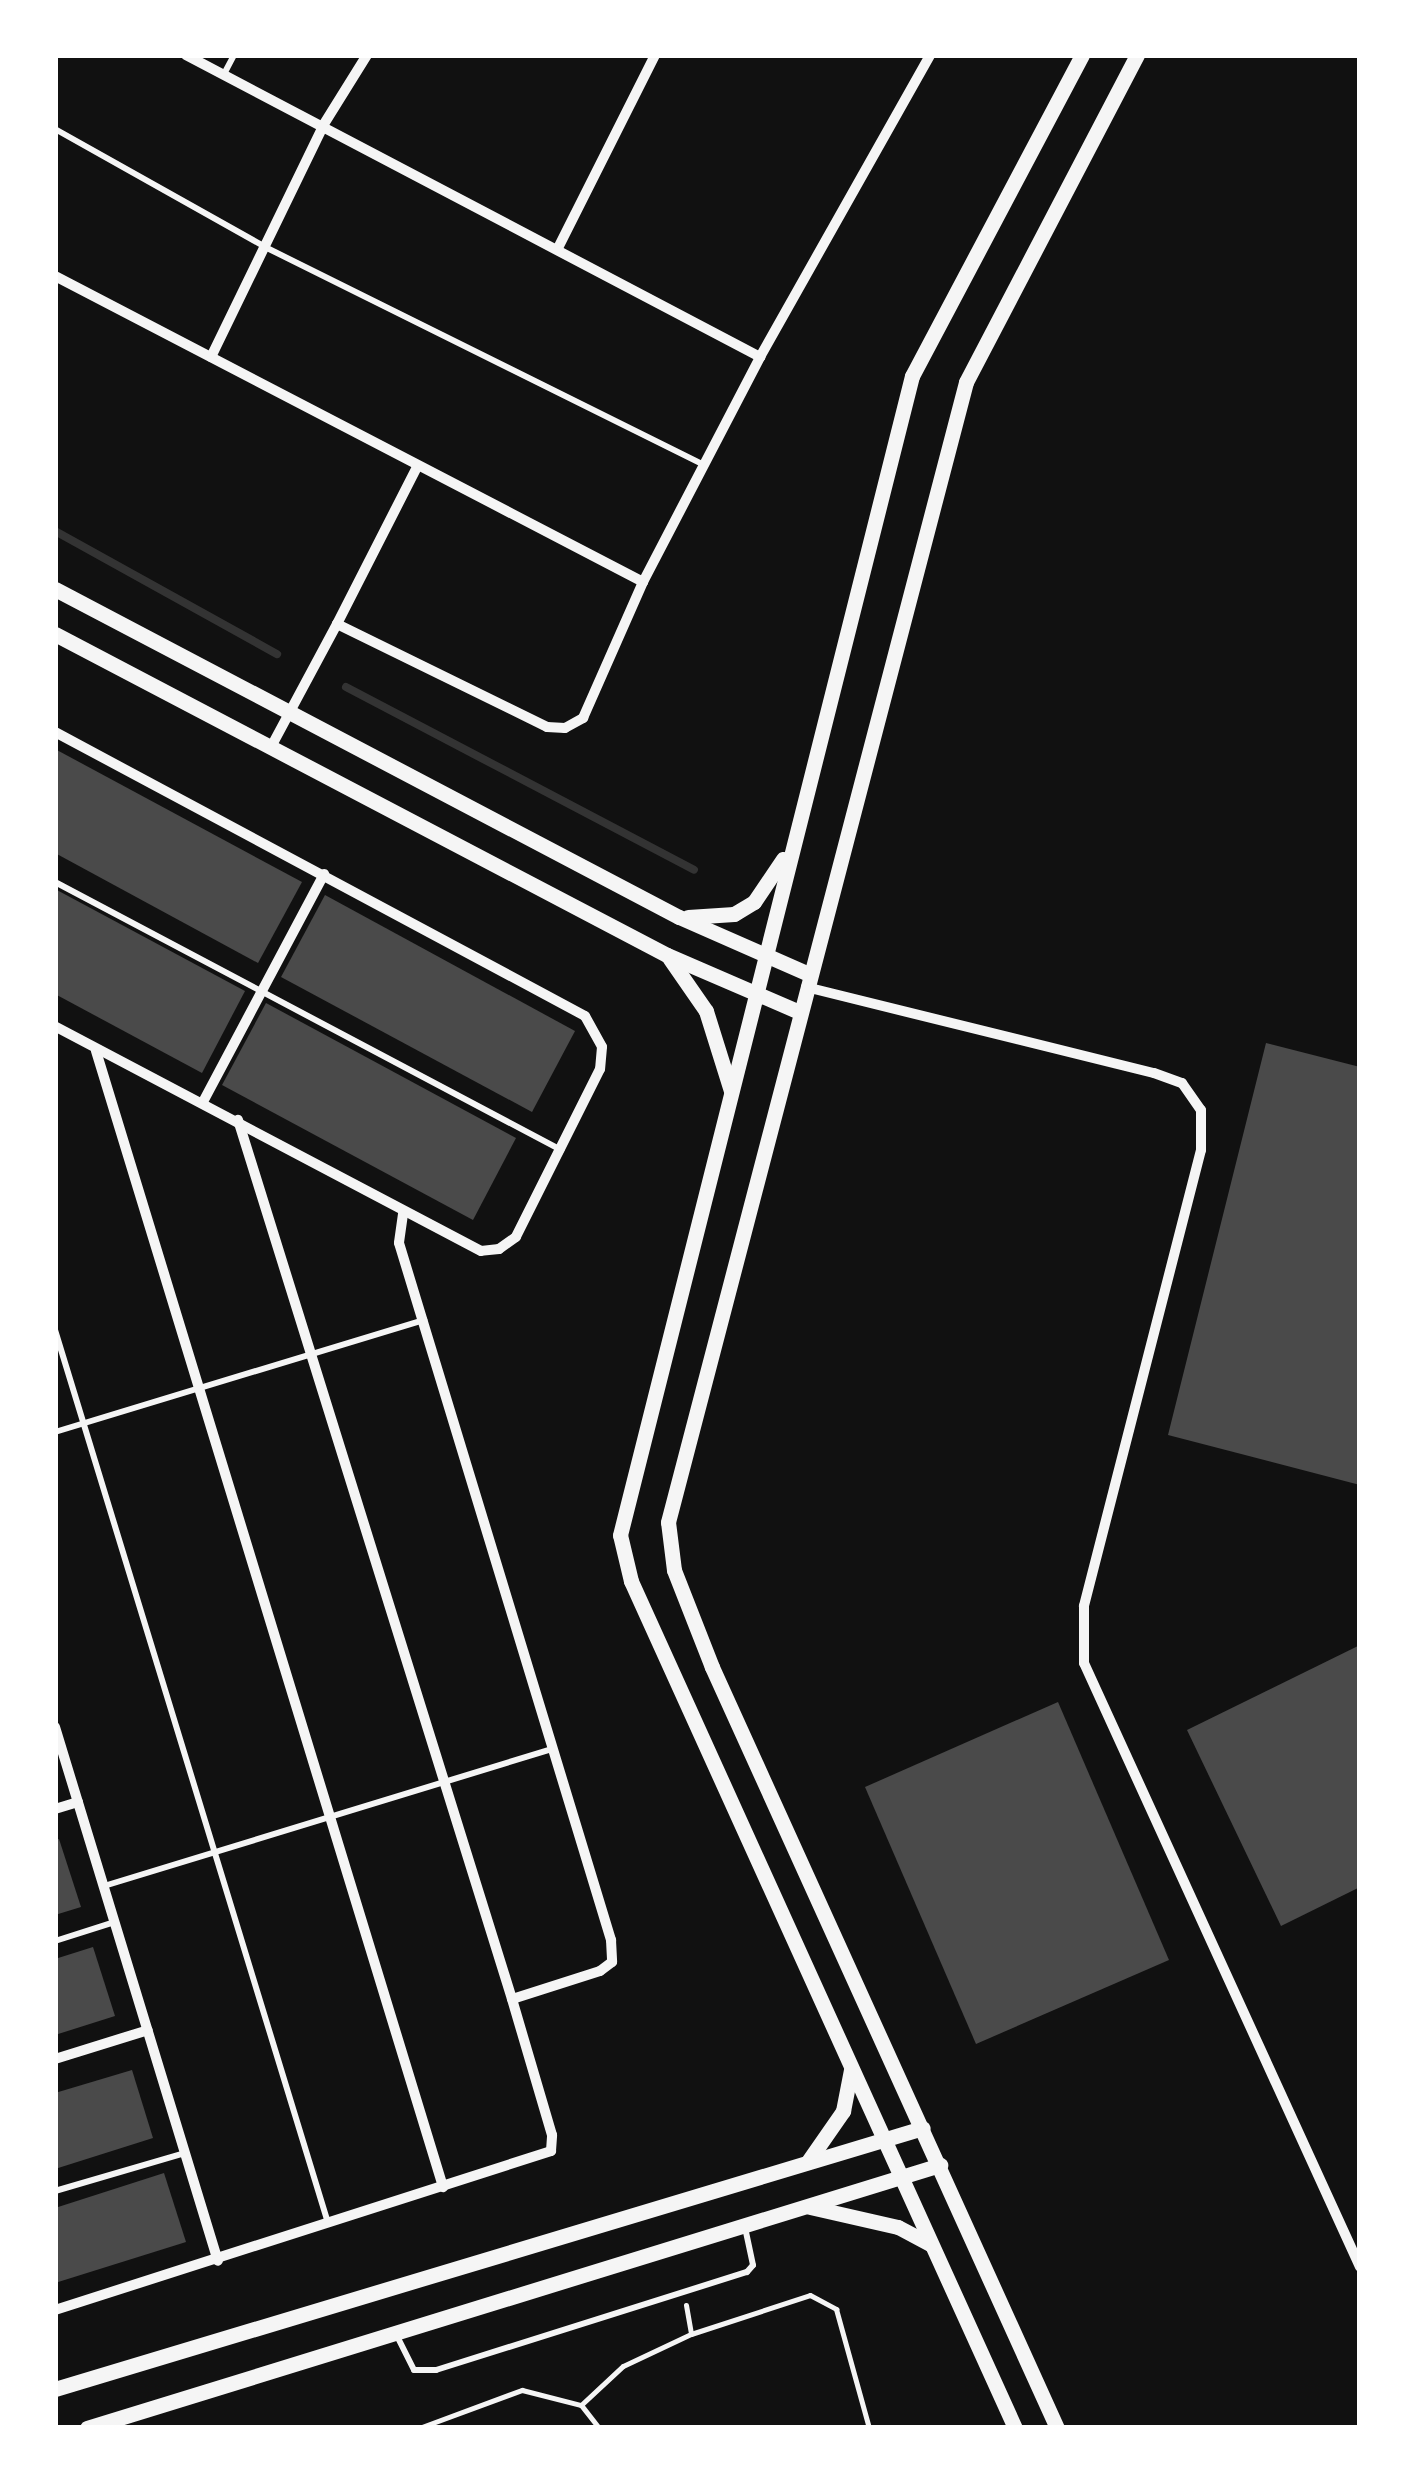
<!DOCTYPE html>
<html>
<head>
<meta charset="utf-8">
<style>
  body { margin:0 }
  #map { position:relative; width:1415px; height:2483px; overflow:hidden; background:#111; font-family:"Asap Condensed",sans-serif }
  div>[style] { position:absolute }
  .stream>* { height:8px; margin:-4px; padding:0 4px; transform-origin:4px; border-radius:4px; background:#333 }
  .building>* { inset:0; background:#4a4a4a }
  .path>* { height:5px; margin:-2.5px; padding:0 2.5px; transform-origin:2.5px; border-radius:2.5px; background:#f5f5f5 }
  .service>* { height:6px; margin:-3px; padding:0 3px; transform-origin:3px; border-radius:3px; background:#f5f5f5 }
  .minor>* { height:10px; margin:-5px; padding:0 5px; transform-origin:5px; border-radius:5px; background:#f5f5f5 }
  .tertiary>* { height:15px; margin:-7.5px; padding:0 7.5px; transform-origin:7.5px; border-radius:7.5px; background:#f5f5f5 }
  span { translate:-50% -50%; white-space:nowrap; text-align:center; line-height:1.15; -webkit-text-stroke:8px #fff; paint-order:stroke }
  .frame { position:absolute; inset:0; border:58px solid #fff; pointer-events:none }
</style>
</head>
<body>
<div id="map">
  <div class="stream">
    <div style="left:55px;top:531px;width:254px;rotate:29deg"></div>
    <div style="left:346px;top:687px;width:393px;rotate:27.7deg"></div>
  </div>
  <div class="building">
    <div style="clip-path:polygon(55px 749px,302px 882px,258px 963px,55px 853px)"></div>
    <div style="clip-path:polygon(55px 889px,245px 991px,202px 1073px,55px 994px)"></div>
    <div style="clip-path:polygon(325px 895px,575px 1031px,532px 1112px,281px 977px)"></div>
    <div style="clip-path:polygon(266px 1003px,516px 1138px,473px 1220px,222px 1085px)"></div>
    <div style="clip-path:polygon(1266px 1043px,1360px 1067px,1360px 1485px,1168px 1435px)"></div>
    <div style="clip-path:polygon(1360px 1645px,1360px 1887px,1281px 1926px,1187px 1730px)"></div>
    <div style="clip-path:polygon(1058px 1702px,1169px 1960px,976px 2044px,865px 1787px)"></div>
    <div style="clip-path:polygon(59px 1839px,81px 1907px,55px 1915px,55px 1840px)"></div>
    <div style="clip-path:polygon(93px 1947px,115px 2016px,55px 2035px,55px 1959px)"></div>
    <div style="clip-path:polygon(132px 2070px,153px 2138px,55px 2169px,55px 2093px)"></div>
    <div style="clip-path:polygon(164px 2173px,186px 2242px,55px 2283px,55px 2208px)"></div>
  </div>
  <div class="path">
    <div style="left:686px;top:2305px;width:29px;rotate:80deg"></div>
    <div style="left:419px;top:2428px;width:110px;rotate:-20.3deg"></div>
    <div style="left:522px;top:2390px;width:61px;rotate:14.3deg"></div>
    <div style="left:599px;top:2428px;width:29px;rotate:-128deg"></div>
    <div style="left:581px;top:2405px;width:57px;rotate:-42.9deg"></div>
    <div style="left:623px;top:2366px;width:75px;rotate:-25.2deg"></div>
    <div style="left:691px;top:2334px;width:125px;rotate:-18.1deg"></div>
    <div style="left:810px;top:2295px;width:30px;rotate:28deg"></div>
    <div style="left:836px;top:2309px;width:123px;rotate:74.5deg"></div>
  </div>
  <div class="service">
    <div style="left:224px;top:74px;width:21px;rotate:-62deg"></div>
    <div style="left:55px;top:129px;width:241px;rotate:29.3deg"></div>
    <div style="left:265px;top:247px;width:490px;rotate:26.4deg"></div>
    <div style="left:55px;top:882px;width:573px;rotate:27.91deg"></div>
    <div style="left:55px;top:1330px;width:934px;rotate:73deg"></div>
    <div style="left:55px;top:1432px;width:386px;rotate:-16.9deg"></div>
    <div style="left:104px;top:1886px;width:468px;rotate:-17deg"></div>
    <div style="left:55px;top:1941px;width:63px;rotate:-17.6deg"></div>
    <div style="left:55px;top:2191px;width:135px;rotate:-16.3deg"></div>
    <div style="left:396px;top:2334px;width:40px;rotate:63.4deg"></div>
    <div style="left:414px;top:2370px;width:22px"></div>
    <div style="left:436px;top:2370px;width:326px;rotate:-17.5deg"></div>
    <div style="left:747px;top:2272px;width:9px;rotate:-49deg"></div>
    <div style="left:753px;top:2265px;width:39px;rotate:-102deg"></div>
  </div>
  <div class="minor">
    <div style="left:186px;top:55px;width:649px;rotate:27.75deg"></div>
    <div style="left:558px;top:248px;width:216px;rotate:-63.3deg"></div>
    <div style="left:55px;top:276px;width:663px;rotate:27.49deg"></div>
    <div style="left:211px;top:357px;width:259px;rotate:-64.1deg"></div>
    <div style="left:324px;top:124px;width:81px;rotate:-58.1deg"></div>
    <div style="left:417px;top:467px;width:176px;rotate:117deg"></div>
    <div style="left:337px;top:624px;width:234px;rotate:26.1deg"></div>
    <div style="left:547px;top:727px;width:18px;rotate:3deg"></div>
    <div style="left:565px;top:728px;width:21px;rotate:-29deg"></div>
    <div style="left:583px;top:718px;width:149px;rotate:-66.2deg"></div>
    <div style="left:643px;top:582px;width:254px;rotate:-62.5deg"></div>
    <div style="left:760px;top:357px;width:347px;rotate:-60.6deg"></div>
    <div style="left:55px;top:732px;width:601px;rotate:28.18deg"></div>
    <div style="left:585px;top:1016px;width:35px;rotate:61deg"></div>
    <div style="left:602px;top:1047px;width:22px;rotate:95deg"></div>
    <div style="left:600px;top:1069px;width:188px;rotate:116.6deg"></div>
    <div style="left:516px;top:1237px;width:21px;rotate:145deg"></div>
    <div style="left:499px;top:1249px;width:18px;rotate:174deg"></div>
    <div style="left:481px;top:1251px;width:482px;rotate:-152.2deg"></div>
    <div style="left:271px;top:747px;width:140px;rotate:-61.8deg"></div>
    <div style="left:806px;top:987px;width:358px;rotate:13.9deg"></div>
    <div style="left:1154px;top:1073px;width:30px;rotate:20deg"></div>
    <div style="left:1182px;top:1083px;width:33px;rotate:55deg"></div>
    <div style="left:1201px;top:1110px;width:40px;rotate:90deg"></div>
    <div style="left:1201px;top:1150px;width:471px;rotate:104.4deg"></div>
    <div style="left:1084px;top:1606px;width:57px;rotate:90deg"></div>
    <div style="left:1084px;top:1663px;width:664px;rotate:65.44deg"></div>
    <div style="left:96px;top:1051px;width:1188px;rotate:73.01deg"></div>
    <div style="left:204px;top:1100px;width:256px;rotate:-62deg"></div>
    <div style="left:403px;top:1214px;width:29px;rotate:98deg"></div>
    <div style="left:399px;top:1243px;width:729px;rotate:73.08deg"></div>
    <div style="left:611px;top:1940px;width:22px;rotate:87deg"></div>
    <div style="left:612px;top:1962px;width:15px;rotate:143deg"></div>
    <div style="left:600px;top:1971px;width:92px;rotate:162.3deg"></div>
    <div style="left:55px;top:1727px;width:558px;rotate:73.03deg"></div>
    <div style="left:55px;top:1809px;width:24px;rotate:-17deg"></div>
    <div style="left:55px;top:2059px;width:97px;rotate:-17.3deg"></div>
    <div style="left:55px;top:2310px;width:521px;rotate:-17.77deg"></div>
    <div style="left:551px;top:2151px;width:16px;rotate:-86deg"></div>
    <div style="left:552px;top:2135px;width:142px;rotate:-106.4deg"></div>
    <div style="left:512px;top:1999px;width:921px;rotate:-107.31deg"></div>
  </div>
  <div class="tertiary">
    <div style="left:55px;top:589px;width:705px;rotate:27.73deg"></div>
    <div style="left:679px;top:917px;width:142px;rotate:23.7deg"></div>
    <div style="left:55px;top:634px;width:691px;rotate:27.68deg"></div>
    <div style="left:667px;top:955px;width:142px;rotate:23.3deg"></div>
    <div style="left:688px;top:917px;width:46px;rotate:-3.7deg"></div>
    <div style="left:734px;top:914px;width:23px;rotate:-31deg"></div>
    <div style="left:754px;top:902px;width:52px;rotate:-56deg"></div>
    <div style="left:670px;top:959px;width:63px;rotate:55.3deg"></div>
    <div style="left:706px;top:1011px;width:84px;rotate:72.6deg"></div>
    <div style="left:809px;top:2160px;width:60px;rotate:-55.2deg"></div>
    <div style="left:843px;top:2111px;width:42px;rotate:-79deg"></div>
    <div style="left:810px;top:2207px;width:90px;rotate:12.8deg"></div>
    <div style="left:898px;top:2227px;width:36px;rotate:28deg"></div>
    <div style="left:55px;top:2389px;width:906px;rotate:-16.74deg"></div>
    <div style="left:87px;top:2428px;width:893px;rotate:-17.14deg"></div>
    <div style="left:1015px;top:2428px;width:930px;rotate:-114.39deg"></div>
    <div style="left:631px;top:1581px;width:47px;rotate:-103.4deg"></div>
    <div style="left:620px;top:1535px;width:1195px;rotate:-75.86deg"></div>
    <div style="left:912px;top:376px;width:363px;rotate:-62.1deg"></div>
    <div style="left:1057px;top:2428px;width:836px;rotate:-114.39deg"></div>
    <div style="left:712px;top:1667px;width:104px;rotate:-111.4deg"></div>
    <div style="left:674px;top:1570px;width:48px;rotate:-97.1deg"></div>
    <div style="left:668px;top:1522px;width:1178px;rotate:-75.35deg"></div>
    <div style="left:966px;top:382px;width:369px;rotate:-62.4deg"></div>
  </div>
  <div class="frame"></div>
</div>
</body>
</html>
